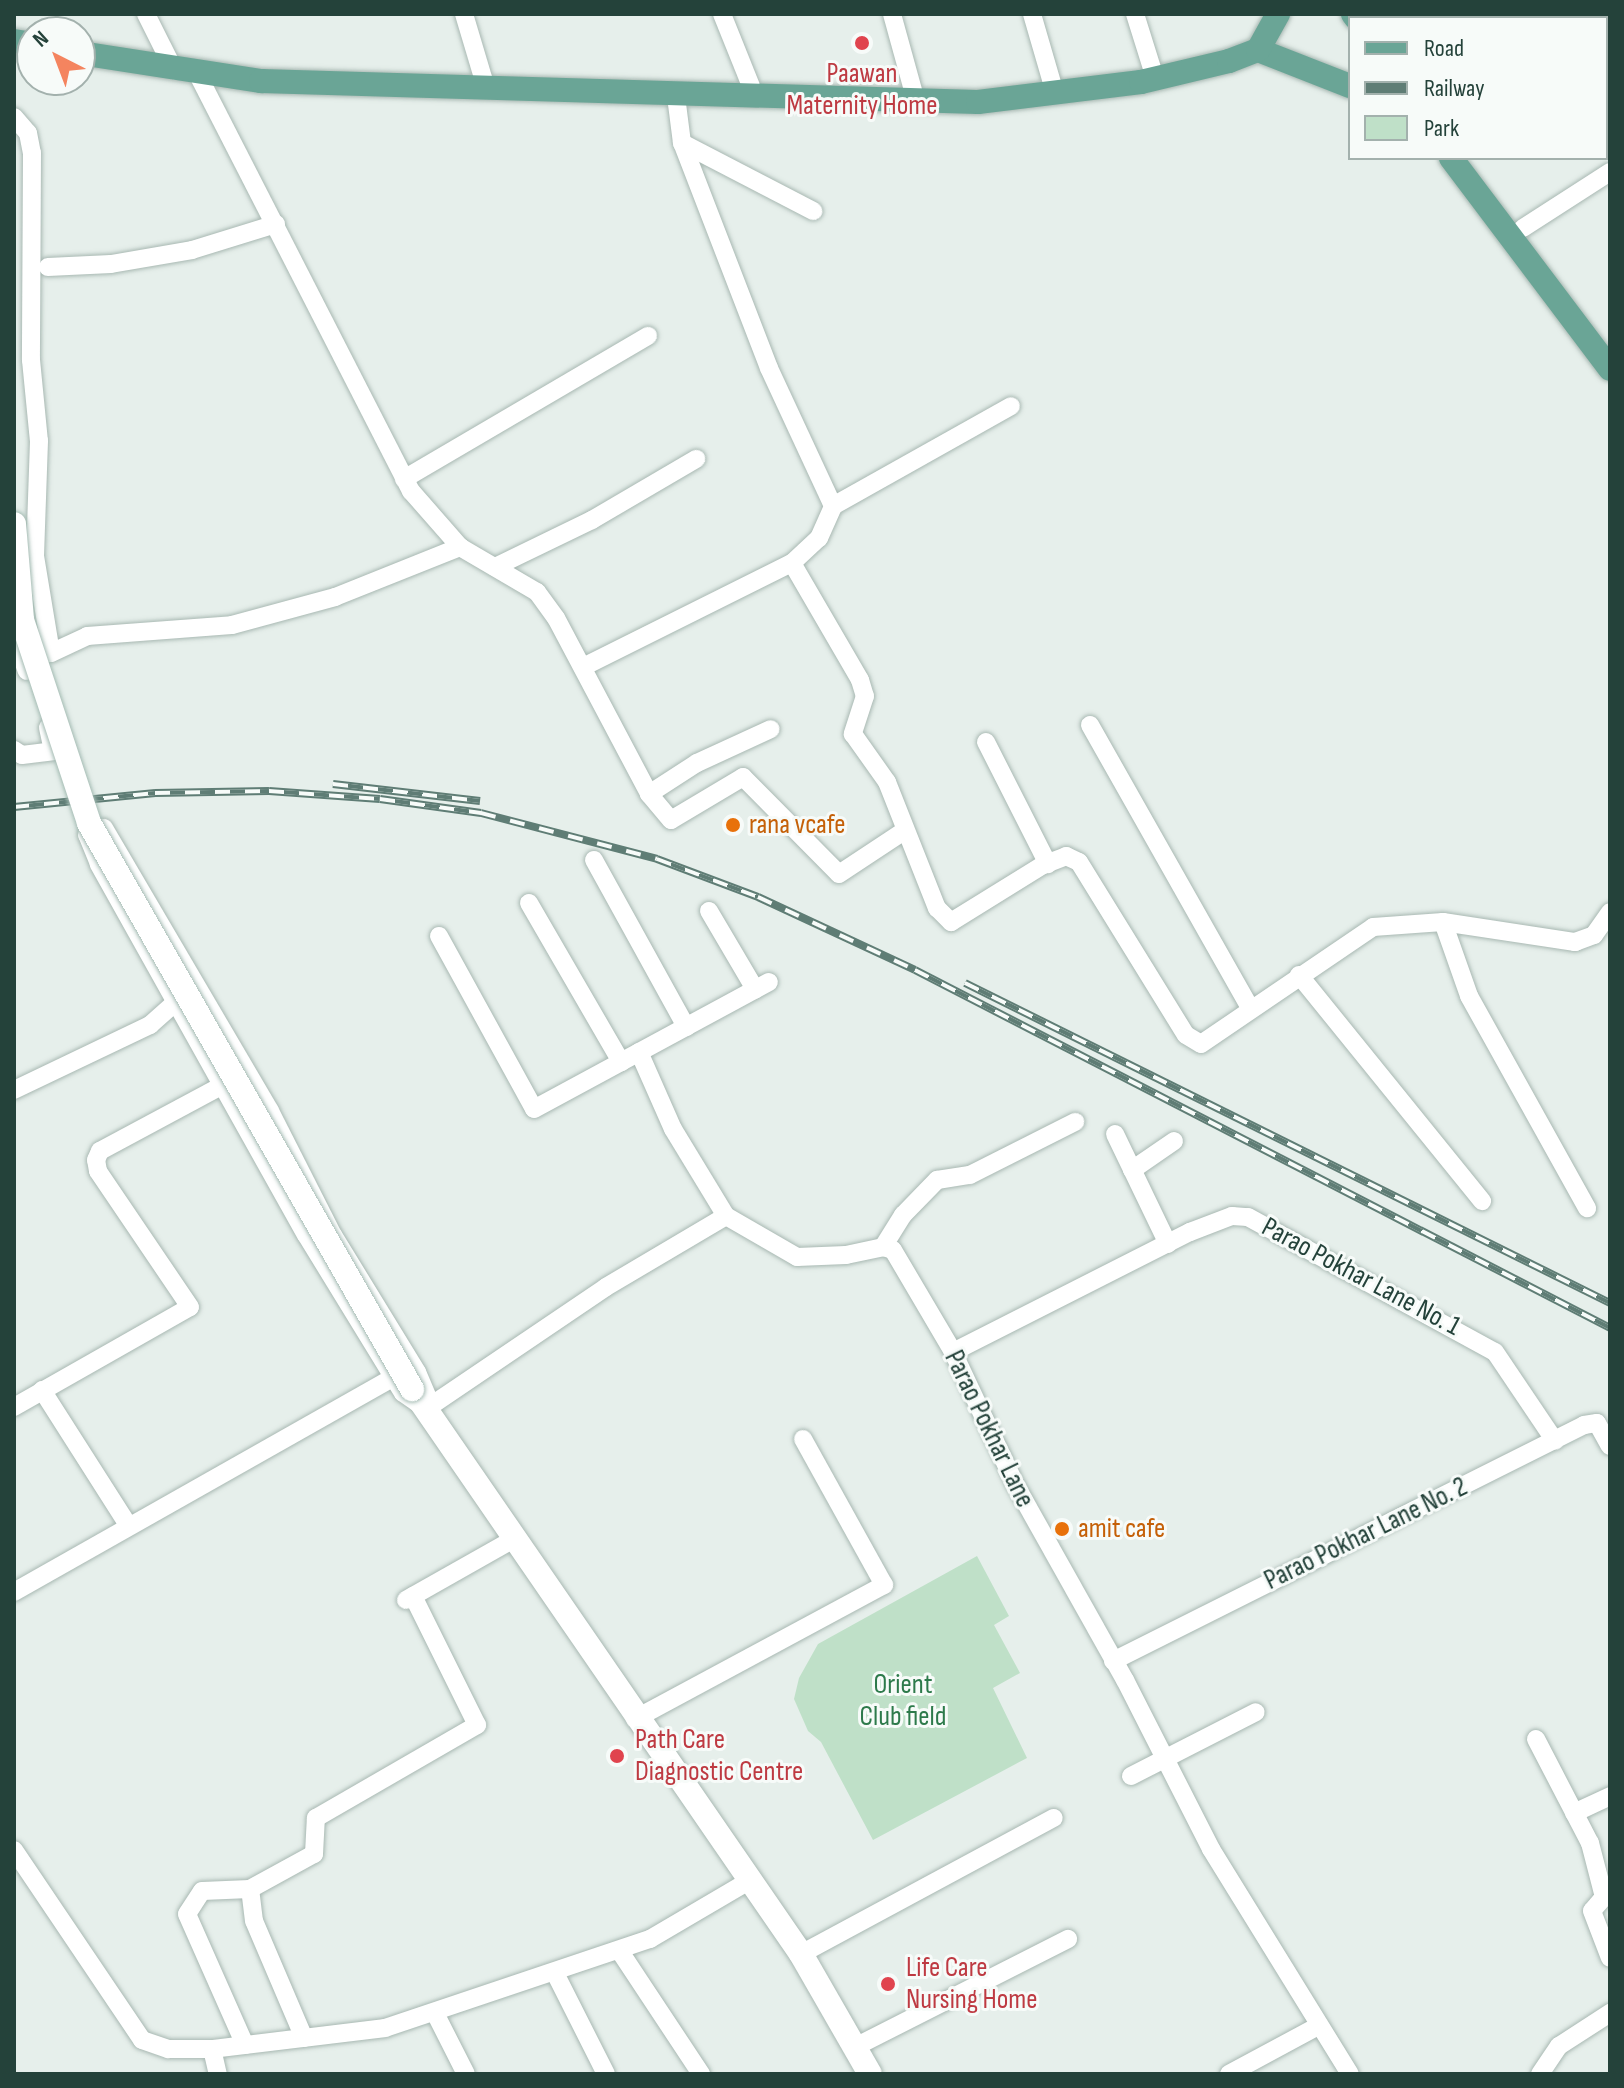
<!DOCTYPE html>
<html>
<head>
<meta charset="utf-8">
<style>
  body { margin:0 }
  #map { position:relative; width:1624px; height:2088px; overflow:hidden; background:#e6efeb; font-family:"Sofia Sans Condensed",sans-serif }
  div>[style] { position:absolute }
  .green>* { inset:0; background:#bfe0c8 }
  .roads { filter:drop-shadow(0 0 2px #a8b8b2) drop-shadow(0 0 2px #a8b8b2) }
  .minor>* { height:18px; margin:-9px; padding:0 9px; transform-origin:9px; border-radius:9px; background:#fff }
  .secondary>* { height:24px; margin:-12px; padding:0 12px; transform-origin:12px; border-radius:12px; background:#fff }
  .primary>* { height:24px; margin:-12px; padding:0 12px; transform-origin:12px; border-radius:12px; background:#6aa596 }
  .rail>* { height:8px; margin-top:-4px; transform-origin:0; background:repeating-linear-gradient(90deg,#f7fbf9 0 15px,#5f7d75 0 30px); box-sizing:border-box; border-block:2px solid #5f7d75 }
  .bridges { filter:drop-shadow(0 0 2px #a4bbb3) drop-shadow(0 0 2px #a4bbb3) }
  .secondary-bridge>* { height:24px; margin:-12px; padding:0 12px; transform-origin:12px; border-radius:12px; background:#fff }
  .dots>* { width:22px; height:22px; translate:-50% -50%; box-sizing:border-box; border:4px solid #f7fbf9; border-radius:50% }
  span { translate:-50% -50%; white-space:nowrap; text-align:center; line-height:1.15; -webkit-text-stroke:6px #f7fbf9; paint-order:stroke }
  .health-label { font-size:28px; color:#be3a42 }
  .left { translate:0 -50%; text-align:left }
  .food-label { font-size:28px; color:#c56008 }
  .street-label { font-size:28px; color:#24423a }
  .park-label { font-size:28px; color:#2d7a4b }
  .frame { position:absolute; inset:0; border:16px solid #24423a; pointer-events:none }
  .legend { position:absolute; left:1348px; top:16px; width:260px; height:144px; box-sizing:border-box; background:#f7fbf9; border:2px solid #a3b1ad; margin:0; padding:10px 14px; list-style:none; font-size:24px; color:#24423a }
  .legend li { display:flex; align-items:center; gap:16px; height:40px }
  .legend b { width:40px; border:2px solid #a3b1ad }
  .north { position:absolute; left:16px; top:16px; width:80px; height:80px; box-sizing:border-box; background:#f7fbf9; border:2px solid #a3b1ad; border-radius:50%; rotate:318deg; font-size:22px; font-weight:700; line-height:32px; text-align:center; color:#24423a }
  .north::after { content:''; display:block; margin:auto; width:28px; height:36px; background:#f4845f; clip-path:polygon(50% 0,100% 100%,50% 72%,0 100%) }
</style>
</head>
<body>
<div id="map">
  <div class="green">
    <div style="clip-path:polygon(977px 1556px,1009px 1616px,994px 1625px,1020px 1673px,993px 1688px,1027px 1758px,873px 1840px,821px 1742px,808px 1731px,794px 1699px,799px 1678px,818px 1644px)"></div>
  </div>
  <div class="roads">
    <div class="minor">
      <div style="left:146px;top:14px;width:63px;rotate:63.4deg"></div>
      <div style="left:464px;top:14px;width:77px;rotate:73.4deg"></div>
      <div style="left:722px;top:14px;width:88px;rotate:68.1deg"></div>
      <div style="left:892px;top:14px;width:90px;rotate:74.6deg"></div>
      <div style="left:1032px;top:14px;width:82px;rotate:73.8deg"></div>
      <div style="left:1135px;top:14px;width:67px;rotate:72.6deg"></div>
      <div style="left:1606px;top:19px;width:4px;rotate:-27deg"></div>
      <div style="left:197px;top:73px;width:470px;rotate:62.9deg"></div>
      <div style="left:411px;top:491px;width:74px;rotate:48.8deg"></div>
      <div style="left:460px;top:547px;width:89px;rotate:30.3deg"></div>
      <div style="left:537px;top:592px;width:32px;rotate:54deg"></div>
      <div style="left:556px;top:618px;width:199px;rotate:62.1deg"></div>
      <div style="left:649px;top:794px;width:34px;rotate:50deg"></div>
      <div style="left:671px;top:820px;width:84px;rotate:-30.8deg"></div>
      <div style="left:743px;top:777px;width:136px;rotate:45.3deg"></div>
      <div style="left:839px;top:874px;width:78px;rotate:-33.5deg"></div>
      <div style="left:14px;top:117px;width:21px;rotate:49deg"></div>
      <div style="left:28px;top:133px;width:20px;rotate:79deg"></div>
      <div style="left:32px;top:153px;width:207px;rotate:90.3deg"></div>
      <div style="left:31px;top:360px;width:81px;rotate:84.4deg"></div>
      <div style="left:39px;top:441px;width:115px;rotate:92deg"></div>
      <div style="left:35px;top:556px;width:98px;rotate:80.6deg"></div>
      <div style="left:51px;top:653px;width:40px;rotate:-25deg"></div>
      <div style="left:87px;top:636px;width:145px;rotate:-4.3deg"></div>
      <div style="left:232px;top:625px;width:107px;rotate:-15.2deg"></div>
      <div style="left:335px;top:597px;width:135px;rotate:-21.8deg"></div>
      <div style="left:682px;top:143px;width:148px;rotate:27.4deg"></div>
      <div style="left:1523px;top:228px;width:103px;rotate:-32.8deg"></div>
      <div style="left:48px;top:267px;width:63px;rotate:-2.7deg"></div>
      <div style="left:111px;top:264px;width:82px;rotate:-9.8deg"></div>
      <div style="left:192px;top:250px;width:88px;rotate:-17.2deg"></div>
      <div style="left:404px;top:479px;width:283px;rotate:-30.4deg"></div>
      <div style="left:833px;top:506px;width:204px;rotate:-29.3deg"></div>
      <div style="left:792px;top:563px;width:135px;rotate:59.8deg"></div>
      <div style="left:860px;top:680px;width:17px;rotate:73deg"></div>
      <div style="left:865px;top:696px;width:40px;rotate:108deg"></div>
      <div style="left:853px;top:734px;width:59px;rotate:54.7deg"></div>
      <div style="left:887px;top:782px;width:136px;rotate:68.4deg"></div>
      <div style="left:937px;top:908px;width:20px;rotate:45deg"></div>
      <div style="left:951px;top:922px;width:108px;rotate:-31.8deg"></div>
      <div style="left:1043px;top:865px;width:25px;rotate:-21deg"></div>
      <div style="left:1066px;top:856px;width:14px;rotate:25deg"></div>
      <div style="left:1079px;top:862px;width:203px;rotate:58.3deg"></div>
      <div style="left:1186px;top:1035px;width:17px;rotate:31deg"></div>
      <div style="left:1201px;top:1044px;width:208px;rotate:-34.2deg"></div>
      <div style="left:1373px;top:927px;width:70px;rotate:-4.1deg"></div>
      <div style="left:1443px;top:922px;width:134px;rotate:8.6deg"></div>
      <div style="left:1575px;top:942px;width:20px;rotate:-20deg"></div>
      <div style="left:1594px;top:935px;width:28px;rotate:-55deg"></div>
      <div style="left:495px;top:567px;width:108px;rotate:-25.9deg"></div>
      <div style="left:592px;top:520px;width:121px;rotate:-30.4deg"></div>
      <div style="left:14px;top:636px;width:37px;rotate:70deg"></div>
      <div style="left:583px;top:667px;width:233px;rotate:-26.5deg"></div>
      <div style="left:792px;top:563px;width:37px;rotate:-43deg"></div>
      <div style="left:819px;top:538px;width:35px;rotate:-66deg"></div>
      <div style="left:833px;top:506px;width:152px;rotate:-114.9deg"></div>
      <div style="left:769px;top:368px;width:241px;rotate:-111.1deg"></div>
      <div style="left:682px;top:143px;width:47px;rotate:-97.3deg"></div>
      <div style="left:1090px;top:725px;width:326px;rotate:60.5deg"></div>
      <div style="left:986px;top:742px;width:137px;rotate:63.1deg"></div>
      <div style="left:14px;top:750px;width:9px;rotate:32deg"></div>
      <div style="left:22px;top:755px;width:31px;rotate:-7deg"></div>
      <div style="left:53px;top:751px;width:24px;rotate:-102deg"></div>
      <div style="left:649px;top:794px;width:57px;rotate:-32.9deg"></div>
      <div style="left:697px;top:763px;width:81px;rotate:-24.7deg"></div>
      <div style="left:104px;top:828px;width:328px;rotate:59.6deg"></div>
      <div style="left:270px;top:1111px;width:139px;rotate:63.1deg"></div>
      <div style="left:333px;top:1235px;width:161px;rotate:58.5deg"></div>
      <div style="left:417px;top:1372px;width:28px;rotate:67deg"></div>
      <div style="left:428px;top:1398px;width:11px;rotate:100deg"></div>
      <div style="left:426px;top:1409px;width:28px;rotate:-145deg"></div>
      <div style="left:403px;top:1393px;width:185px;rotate:-121.5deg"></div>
      <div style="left:306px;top:1235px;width:425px;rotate:-119.2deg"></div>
      <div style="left:99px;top:864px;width:31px;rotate:-112deg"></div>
      <div style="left:87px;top:835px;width:18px;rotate:-22deg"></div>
      <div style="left:594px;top:860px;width:191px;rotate:61.1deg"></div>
      <div style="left:529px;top:903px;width:184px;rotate:59.9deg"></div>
      <div style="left:709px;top:911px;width:91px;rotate:59.5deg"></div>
      <div style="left:1443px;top:922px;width:78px;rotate:70.6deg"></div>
      <div style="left:1469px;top:996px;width:243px;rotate:60.9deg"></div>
      <div style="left:439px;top:936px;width:197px;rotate:61.2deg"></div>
      <div style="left:534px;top:1109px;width:267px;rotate:-28.4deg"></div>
      <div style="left:1299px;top:975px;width:291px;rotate:51deg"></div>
      <div style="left:639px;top:1052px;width:84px;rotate:66.2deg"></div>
      <div style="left:673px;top:1129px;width:102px;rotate:58.7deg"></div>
      <div style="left:14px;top:1090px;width:151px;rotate:-25.5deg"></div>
      <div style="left:150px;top:1025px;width:47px;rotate:-41.5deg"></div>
      <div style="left:1115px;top:1134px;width:122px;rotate:64.3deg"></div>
      <div style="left:1132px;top:1170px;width:51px;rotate:-34.6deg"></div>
      <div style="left:883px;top:1247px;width:38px;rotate:-58deg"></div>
      <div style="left:903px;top:1215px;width:49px;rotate:-45.8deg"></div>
      <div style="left:937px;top:1180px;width:33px;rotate:-9deg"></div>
      <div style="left:970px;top:1175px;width:118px;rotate:-26.8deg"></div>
      <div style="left:953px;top:1352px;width:266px;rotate:-26.9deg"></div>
      <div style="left:1190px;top:1232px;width:45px;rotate:-20.9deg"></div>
      <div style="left:1232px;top:1216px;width:16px;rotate:4deg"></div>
      <div style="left:1248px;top:1217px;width:281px;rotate:28.7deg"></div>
      <div style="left:1495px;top:1352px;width:107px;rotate:56deg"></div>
      <div style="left:42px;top:1390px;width:160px;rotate:57.5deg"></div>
      <div style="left:14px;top:1407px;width:202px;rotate:-29.6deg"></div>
      <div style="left:190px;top:1307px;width:164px;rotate:-124.1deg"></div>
      <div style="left:98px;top:1171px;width:11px;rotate:-100deg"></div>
      <div style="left:96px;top:1160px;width:10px;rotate:-66deg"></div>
      <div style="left:100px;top:1151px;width:152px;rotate:-28.2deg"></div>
      <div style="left:426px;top:1409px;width:217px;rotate:-34.1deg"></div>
      <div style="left:606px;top:1287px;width:139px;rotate:-30.6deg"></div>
      <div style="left:726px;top:1216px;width:82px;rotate:30deg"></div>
      <div style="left:797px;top:1257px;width:49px;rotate:-2.3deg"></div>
      <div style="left:846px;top:1255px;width:38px;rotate:-12deg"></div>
      <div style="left:883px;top:1247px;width:10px;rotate:17deg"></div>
      <div style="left:893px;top:1250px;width:118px;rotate:59.5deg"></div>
      <div style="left:953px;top:1352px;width:146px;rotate:64.8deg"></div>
      <div style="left:1015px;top:1484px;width:225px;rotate:60.7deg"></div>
      <div style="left:1125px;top:1680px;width:190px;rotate:63deg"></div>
      <div style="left:1211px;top:1849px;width:264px;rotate:58.3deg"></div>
      <div style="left:14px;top:1592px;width:435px;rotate:-29.5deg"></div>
      <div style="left:406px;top:1600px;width:124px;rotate:-29.5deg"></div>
      <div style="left:1113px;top:1661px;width:527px;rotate:-26.61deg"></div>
      <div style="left:1584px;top:1425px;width:13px;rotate:-9deg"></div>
      <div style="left:1597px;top:1423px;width:26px;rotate:61deg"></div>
      <div style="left:635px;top:1719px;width:283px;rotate:-28.3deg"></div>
      <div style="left:884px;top:1585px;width:167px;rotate:-119deg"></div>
      <div style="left:1536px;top:1739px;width:117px;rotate:62.6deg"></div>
      <div style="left:1590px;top:1843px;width:56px;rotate:75.5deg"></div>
      <div style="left:1604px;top:1897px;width:18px;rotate:131deg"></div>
      <div style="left:1592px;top:1911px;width:50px;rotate:69deg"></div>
      <div style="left:1131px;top:1776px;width:140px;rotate:-27.1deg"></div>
      <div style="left:1574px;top:1813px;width:40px;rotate:-25deg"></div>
      <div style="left:14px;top:1850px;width:229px;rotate:56deg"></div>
      <div style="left:142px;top:2040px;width:28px;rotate:19deg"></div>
      <div style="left:168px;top:2049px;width:44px"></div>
      <div style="left:212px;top:2049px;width:174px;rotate:-6.9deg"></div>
      <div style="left:385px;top:2028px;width:280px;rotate:-18.6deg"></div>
      <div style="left:650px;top:1939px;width:115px;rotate:-30.4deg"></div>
      <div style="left:619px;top:1950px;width:149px;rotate:56.5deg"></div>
      <div style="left:801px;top:1954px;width:287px;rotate:-28.3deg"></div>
      <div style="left:555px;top:1973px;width:113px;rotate:63.2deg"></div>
      <div style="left:435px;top:2013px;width:68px;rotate:63.1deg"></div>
      <div style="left:304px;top:2038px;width:127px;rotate:-113.1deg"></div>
      <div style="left:254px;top:1921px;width:32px;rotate:-97deg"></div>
      <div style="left:250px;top:1889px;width:73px;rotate:-28.7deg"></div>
      <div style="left:314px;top:1854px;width:36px;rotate:-87deg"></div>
      <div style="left:316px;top:1818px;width:186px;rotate:-30deg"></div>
      <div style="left:477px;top:1725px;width:144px;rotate:-116.4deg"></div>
      <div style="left:245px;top:2045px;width:143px;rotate:-113.9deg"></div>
      <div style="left:187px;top:1914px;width:27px;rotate:-57deg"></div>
      <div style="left:202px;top:1891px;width:48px;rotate:-2.4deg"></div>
      <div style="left:855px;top:2047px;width:239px;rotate:-26.9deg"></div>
      <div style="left:212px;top:2049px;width:26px;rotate:77deg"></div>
      <div style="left:1229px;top:2074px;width:101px;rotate:-28.3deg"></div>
      <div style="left:1540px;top:2074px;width:34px;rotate:-56deg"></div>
      <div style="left:1559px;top:2046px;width:61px;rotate:-32.9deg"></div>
    </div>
    <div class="secondary">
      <div style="left:412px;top:1389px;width:686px;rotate:55.45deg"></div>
      <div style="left:801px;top:1954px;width:138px;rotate:60.1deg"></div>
    </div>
    <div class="primary">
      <div style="left:1353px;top:14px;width:5px;rotate:53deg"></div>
      <div style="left:14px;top:41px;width:18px;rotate:9deg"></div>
      <div style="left:1258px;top:50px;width:99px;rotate:21.4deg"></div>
      <div style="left:80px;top:53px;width:183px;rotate:8.8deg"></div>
      <div style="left:261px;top:81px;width:717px;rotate:1.68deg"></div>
      <div style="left:978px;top:102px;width:164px;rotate:-7deg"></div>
      <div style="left:1141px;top:82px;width:90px;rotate:-13.4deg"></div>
      <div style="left:1229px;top:61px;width:31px;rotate:-21deg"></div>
      <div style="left:1258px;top:50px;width:41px;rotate:-60.9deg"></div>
      <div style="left:1451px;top:158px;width:264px;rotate:53deg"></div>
    </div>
  </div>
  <div class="rail">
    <div style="left:333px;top:784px;width:148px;rotate:6.6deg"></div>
    <div style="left:14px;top:807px;width:142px;rotate:-5.7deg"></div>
    <div style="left:155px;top:793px;width:114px;rotate:-1deg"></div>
    <div style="left:269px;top:791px;width:111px;rotate:4.1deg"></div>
    <div style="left:380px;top:799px;width:102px;rotate:7.9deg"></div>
    <div style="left:481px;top:813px;width:182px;rotate:14.6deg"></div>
    <div style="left:657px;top:859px;width:108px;rotate:20.6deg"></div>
    <div style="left:758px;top:897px;width:173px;rotate:24.9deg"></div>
    <div style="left:915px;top:970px;width:782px;rotate:27.25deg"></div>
    <div style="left:965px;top:983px;width:720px;rotate:26.39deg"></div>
  </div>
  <div class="bridges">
    <div class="secondary-bridge">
      <div style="left:14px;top:524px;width:96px;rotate:85.2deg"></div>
      <div style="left:22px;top:620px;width:214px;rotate:71.7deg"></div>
      <div style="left:89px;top:823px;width:652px;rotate:60.29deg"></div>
    </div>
  </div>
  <div class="dots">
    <div style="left:862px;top:43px;background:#e0444e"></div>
    <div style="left:733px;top:825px;background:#e8710a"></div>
    <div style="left:1062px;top:1529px;background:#e8710a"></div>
    <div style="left:617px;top:1756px;background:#e0444e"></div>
    <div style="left:888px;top:1984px;background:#e0444e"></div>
  </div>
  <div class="health-label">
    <span style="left:862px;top:90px">Paawan<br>Maternity Home</span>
    <span class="left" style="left:635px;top:1756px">Path Care<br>Diagnostic Centre</span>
    <span class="left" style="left:906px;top:1984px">Life Care<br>Nursing Home</span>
  </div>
  <div class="food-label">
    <span class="left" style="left:749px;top:825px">rana vcafe</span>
    <span class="left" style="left:1078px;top:1529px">amit cafe</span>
  </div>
  <div class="street-label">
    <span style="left:1361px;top:1277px;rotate:28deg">Parao Pokhar Lane No. 1</span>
    <span style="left:989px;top:1429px;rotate:64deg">Parao Pokhar Lane</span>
    <span style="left:1366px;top:1534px;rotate:-26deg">Parao Pokhar Lane No. 2</span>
  </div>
  <div class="park-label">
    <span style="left:903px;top:1701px">Orient<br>Club field</span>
  </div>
  <div class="frame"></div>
  <ul class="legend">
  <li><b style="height:10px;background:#6aa596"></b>Road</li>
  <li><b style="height:10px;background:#5f7d75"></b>Railway</li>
  <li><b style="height:22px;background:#bfe0c8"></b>Park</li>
  </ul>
  <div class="north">N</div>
</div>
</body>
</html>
